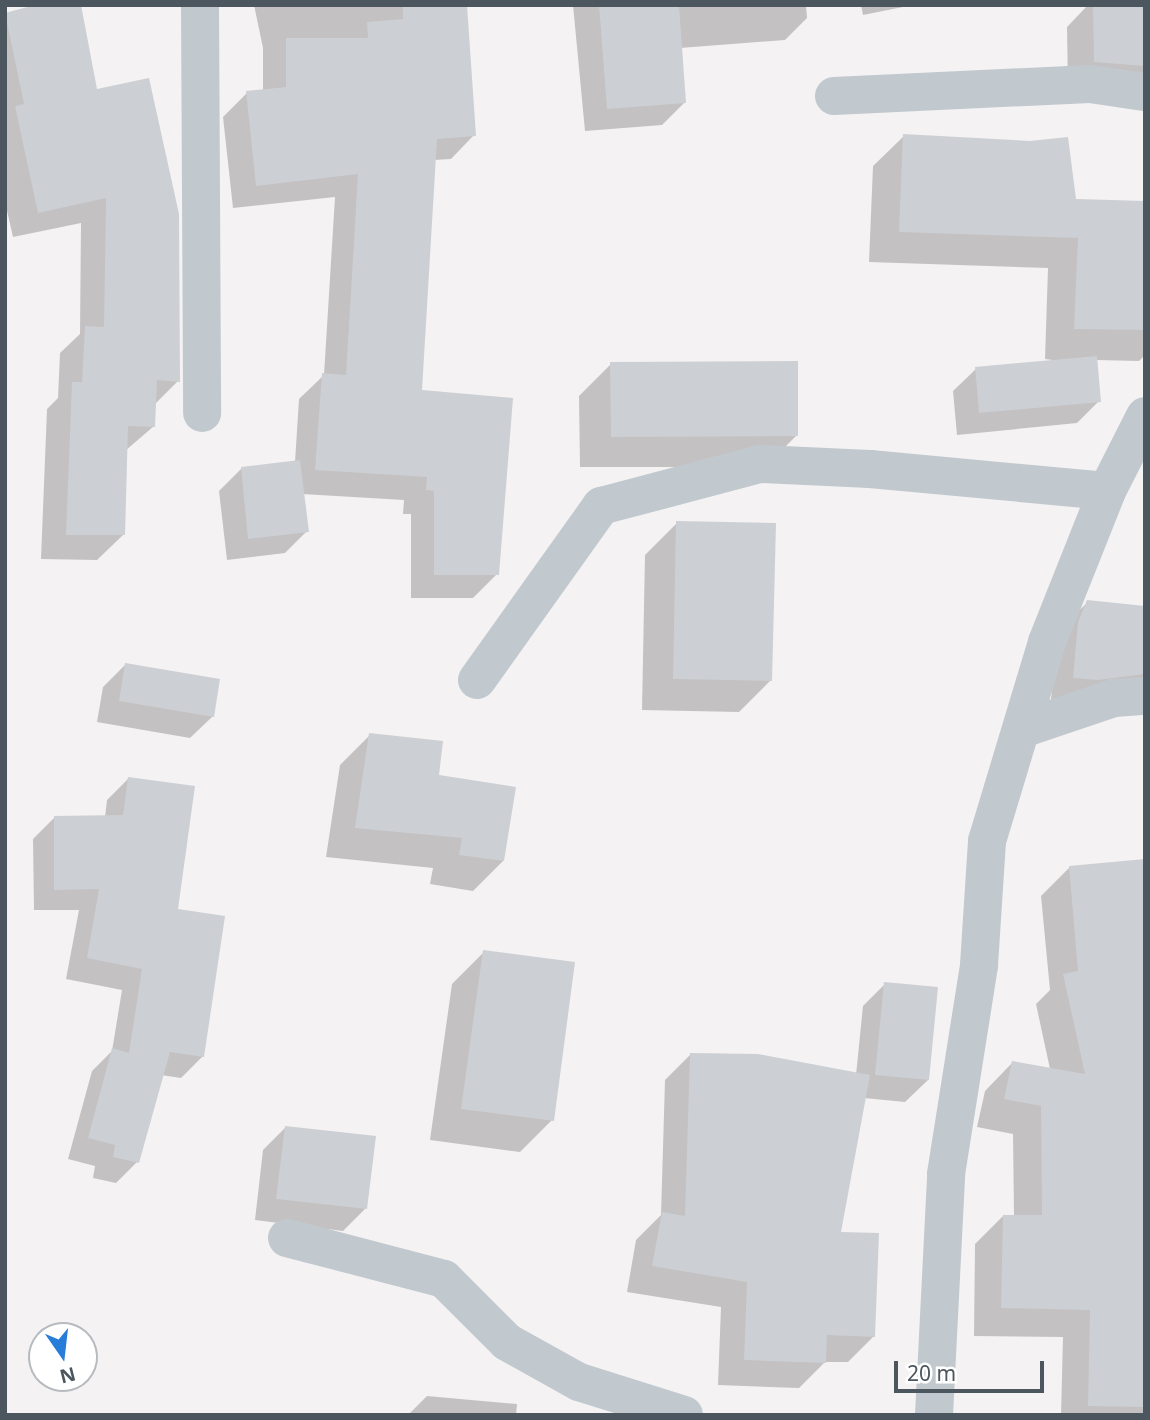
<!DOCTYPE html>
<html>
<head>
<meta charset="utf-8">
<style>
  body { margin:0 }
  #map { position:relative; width:1150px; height:1420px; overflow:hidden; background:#f4f2f2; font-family:"Noto Sans",sans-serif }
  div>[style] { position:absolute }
  .shadow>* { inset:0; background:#0003 }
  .building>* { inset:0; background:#cccfd3 }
  .minor>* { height:38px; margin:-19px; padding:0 19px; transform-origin:19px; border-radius:19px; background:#c1c9cf }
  span { translate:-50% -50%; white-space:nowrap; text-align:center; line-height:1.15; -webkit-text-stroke:7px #fff; paint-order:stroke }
  .frame { position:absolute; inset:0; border:7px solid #4b565e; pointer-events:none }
  .north { position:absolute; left:28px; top:1322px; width:70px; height:70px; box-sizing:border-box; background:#fff; border:2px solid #b7bbbf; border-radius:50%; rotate:166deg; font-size:19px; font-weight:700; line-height:28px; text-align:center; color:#4b565e }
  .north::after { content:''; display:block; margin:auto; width:24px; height:32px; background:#287dd8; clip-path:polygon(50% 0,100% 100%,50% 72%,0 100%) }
  .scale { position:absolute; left:894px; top:1361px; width:150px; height:32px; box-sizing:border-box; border:4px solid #4b565e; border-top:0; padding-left:9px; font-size:21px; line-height:24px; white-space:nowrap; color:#4b565e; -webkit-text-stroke:5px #fff; paint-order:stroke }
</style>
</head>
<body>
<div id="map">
  <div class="shadow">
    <div style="clip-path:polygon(254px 5px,466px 5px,474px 135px,451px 159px,434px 160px,420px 391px,497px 574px,473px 598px,411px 598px,411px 514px,403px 514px,404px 500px,302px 494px,307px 531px,285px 553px,227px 560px,219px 491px,241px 469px,295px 462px,299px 399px,324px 375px,335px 197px,233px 208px,223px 117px,247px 93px,263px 91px,263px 48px)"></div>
    <div style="clip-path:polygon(573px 5px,806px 5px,807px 18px,785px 40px,680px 48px,684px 103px,662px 125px,585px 131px)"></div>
    <div style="clip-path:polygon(861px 5px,913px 5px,863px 15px)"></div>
    <div style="clip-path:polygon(1088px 5px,1145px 5px,1145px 91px,1068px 88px,1067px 27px)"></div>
    <div style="clip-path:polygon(5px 14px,96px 91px,178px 381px,154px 405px,154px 426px,125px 451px,123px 535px,97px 560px,41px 559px,47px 409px,58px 398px,60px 353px,80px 334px,81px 223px,13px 237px,5px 202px)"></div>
    <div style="clip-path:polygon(904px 136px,1075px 201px,1145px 203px,1145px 355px,1139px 361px,1095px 360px,1099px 401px,1077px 423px,957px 435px,953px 391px,976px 369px,1060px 361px,1045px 359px,1048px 268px,869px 262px,873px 166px)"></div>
    <div style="clip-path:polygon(611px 364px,797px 435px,765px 467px,580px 467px,579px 396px)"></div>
    <div style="clip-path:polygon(677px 523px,771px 680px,739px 712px,642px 710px,645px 555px)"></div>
    <div style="clip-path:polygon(1088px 602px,1145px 607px,1145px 709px,1051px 699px,1057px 646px,1065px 624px)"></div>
    <div style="clip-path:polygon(125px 665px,213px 716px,190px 738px,97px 722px,103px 687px)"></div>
    <div style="clip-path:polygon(370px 735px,437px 777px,503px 861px,473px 891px,430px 884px,433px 868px,326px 857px,340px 765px)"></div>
    <div style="clip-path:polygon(128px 779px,177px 910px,203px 1056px,181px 1078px,161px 1075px,137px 1162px,116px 1183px,93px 1178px,95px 1166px,68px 1159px,92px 1071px,112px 1051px,122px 990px,66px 979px,79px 910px,34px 910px,33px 839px,54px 818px,105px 817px,107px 800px)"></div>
    <div style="clip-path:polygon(1145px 861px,1145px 1415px,1061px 1415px,1063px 1337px,974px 1336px,975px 1244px,1003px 1216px,1014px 1216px,1013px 1134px,977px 1127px,985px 1091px,1013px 1062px,1050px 1069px,1036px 1004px,1050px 990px,1041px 896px,1069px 868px)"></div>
    <div style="clip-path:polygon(484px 952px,552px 1120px,520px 1152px,430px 1140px,452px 984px)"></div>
    <div style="clip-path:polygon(885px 984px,928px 1080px,905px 1102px,864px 1098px,839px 1234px,874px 1336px,848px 1362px,825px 1362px,799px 1388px,718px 1385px,721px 1307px,627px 1292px,636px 1240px,661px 1215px,665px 1080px,691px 1054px,856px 1075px,863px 1006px)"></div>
    <div style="clip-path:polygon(285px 1128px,365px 1209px,343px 1231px,255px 1220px,263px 1150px)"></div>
    <div style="clip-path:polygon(427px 1396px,517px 1404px,516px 1415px,408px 1415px)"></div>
  </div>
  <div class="building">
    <div style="clip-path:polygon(35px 5px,81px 5px,97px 89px,149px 78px,179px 214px,180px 382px,157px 380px,155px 427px,128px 426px,125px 535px,66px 535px,72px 382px,82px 382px,85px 326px,104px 327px,106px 198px,38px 213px,15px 106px,24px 104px,5px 13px)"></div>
    <div style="clip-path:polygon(403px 5px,467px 5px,476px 136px,437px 139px,422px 390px,513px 398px,499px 575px,434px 575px,434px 491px,426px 490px,427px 477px,315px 470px,322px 373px,346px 375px,358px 174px,256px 186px,246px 91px,286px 87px,286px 38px,368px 38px,367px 22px,403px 19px)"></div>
    <div style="clip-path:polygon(599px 5px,679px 5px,686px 103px,607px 109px)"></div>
    <div style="clip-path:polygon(1093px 5px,1145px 5px,1145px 66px,1094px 62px)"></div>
    <div style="clip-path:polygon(903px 134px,1030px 141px,1068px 137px,1076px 199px,1145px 201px,1145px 330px,1074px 329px,1078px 238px,899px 232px)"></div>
    <div style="clip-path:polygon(1097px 356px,1101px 402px,979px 413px,975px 367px)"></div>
    <div style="clip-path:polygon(798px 361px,798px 436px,611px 437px,610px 362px)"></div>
    <div style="clip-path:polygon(300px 460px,309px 532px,248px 539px,241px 467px)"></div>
    <div style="clip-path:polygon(676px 521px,776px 523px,772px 681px,673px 679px)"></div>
    <div style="clip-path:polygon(1087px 600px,1145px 606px,1145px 674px,1098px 680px,1073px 678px,1078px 622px)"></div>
    <div style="clip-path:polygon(125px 663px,220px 679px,214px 717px,119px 701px)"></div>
    <div style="clip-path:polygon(369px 733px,443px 741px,439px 775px,516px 787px,504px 861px,459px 855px,462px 838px,355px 828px)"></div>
    <div style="clip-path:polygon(128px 777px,195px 786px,178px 909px,225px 916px,204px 1057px,170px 1052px,139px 1163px,113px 1157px,115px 1145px,88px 1138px,112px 1048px,129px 1053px,142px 969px,87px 958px,99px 889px,54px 890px,54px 816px,123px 815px)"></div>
    <div style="clip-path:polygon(1145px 859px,1145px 1407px,1088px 1406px,1090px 1310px,1001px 1308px,1003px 1215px,1042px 1215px,1041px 1106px,1004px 1099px,1012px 1061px,1085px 1074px,1063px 974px,1078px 971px,1069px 866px)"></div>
    <div style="clip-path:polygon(483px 950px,575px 962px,554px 1121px,461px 1109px)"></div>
    <div style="clip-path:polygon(884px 982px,938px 987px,929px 1080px,875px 1075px)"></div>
    <div style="clip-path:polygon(690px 1053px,758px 1054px,870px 1075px,841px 1232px,879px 1233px,875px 1337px,827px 1335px,826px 1363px,744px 1360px,747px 1282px,652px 1266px,662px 1212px,685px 1216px)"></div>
    <div style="clip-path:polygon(285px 1126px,376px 1136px,367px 1209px,276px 1199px)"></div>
  </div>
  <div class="minor">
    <div style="left:200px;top:5px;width:408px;rotate:89.7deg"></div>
    <div style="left:834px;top:96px;width:256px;rotate:-2.7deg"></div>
    <div style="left:1090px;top:84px;width:56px;rotate:8.3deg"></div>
    <div style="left:477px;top:680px;width:214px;rotate:-54.5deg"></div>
    <div style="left:601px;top:506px;width:164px;rotate:-14.8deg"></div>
    <div style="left:760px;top:464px;width:110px;rotate:2.6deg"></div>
    <div style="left:870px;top:469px;width:238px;rotate:5.3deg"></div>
    <div style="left:1022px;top:729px;width:97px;rotate:-18.6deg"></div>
    <div style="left:1114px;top:698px;width:31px;rotate:-4deg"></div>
    <div style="left:287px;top:1238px;width:162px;rotate:14.6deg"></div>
    <div style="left:444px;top:1279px;width:89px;rotate:45deg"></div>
    <div style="left:507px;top:1342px;width:82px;rotate:29.1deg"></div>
    <div style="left:579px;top:1382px;width:110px;rotate:17.4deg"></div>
    <div style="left:934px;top:1415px;width:241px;rotate:-87.1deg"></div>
    <div style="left:946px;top:1174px;width:212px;rotate:-81deg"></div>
    <div style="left:979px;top:965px;width:124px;rotate:-86.3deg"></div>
    <div style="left:987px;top:841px;width:208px;rotate:-73.2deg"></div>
    <div style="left:1047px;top:642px;width:162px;rotate:-68.3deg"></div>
    <div style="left:1107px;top:491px;width:84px;rotate:-63.1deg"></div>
  </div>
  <div class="frame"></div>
  <div class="north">N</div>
  <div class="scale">20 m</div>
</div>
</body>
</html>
